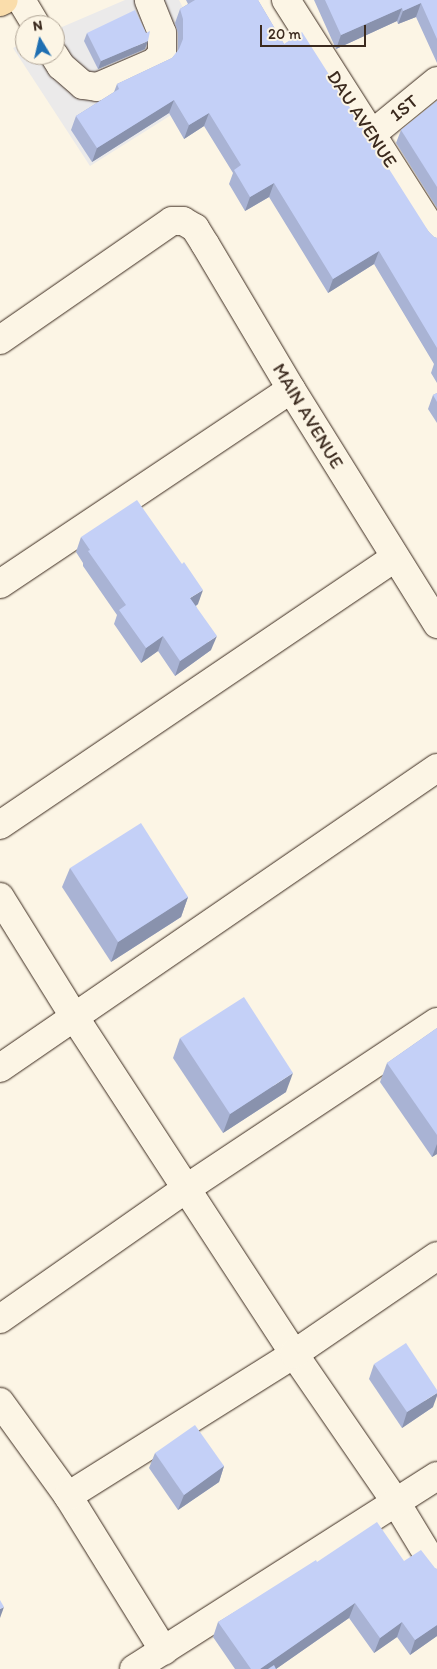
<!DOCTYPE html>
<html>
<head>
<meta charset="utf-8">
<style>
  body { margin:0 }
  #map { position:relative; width:437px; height:1669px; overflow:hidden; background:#fcf5e5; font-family:Itim,sans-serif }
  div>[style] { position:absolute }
  .built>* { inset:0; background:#ebeaea }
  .roads { filter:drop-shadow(0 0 1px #3b2a1e) drop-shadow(0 0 1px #3b2a1e) }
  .minor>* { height:28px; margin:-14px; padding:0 14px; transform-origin:14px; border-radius:14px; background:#fcf5e5 }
  .major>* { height:28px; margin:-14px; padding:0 14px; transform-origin:14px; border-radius:14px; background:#faddab }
  .wall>* { inset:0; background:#a9b3d4 }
  .shaded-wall>* { inset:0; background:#8992ad }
  .building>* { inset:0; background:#c4d0f7 }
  span { translate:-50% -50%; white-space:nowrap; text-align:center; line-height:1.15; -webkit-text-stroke:4px #fcf5e5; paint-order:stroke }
  .street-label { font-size:19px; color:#3b2a1e }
  .north { position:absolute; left:15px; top:15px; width:50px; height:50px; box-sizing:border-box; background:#fcf5e5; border:1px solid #afa495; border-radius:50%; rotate:351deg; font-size:14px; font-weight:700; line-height:20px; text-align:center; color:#3b2a1e }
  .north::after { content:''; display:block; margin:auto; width:18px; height:22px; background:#1f6fb2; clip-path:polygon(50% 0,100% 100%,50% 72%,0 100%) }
  .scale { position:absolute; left:260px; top:25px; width:106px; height:22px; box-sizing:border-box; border:2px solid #3b2a1e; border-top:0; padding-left:6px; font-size:15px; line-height:18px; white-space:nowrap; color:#3b2a1e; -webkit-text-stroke:4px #fcf5e5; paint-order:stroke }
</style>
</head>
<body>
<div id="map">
  <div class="built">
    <div style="clip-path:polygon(125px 0,179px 0,222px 83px,90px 166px,13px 48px,25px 43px,25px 55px,55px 55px,55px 30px)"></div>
  </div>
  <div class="roads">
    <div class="minor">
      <div style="left:21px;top:0;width:29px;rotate:59deg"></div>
      <div style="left:286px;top:0;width:281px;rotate:57.5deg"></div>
      <div style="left:54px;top:55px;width:13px;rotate:58deg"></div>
      <div style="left:61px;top:66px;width:29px;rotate:41deg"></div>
      <div style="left:83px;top:85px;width:14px;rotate:8deg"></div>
      <div style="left:97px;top:87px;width:63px;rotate:-23.3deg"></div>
      <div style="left:155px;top:62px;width:11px;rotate:-52deg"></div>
      <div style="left:162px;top:53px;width:20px;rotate:-90deg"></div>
      <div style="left:162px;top:33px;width:35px;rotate:-112deg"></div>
      <div style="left:372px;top:134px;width:84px;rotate:-39.2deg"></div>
      <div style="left:0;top:340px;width:209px;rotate:-34.7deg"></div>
      <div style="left:172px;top:221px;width:11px"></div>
      <div style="left:183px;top:221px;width:14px;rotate:30deg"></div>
      <div style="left:195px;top:228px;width:19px;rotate:58deg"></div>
      <div style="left:205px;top:244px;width:169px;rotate:59.3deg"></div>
      <div style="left:291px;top:389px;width:277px;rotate:58.1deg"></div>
      <div style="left:0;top:584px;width:350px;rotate:-33.8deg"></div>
      <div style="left:0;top:825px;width:477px;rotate:-34.1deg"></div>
      <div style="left:0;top:897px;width:142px;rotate:58.2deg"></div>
      <div style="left:75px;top:1018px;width:401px;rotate:56.9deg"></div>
      <div style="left:294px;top:1354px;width:182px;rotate:55.5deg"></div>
      <div style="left:397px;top:1504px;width:77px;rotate:58.8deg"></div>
      <div style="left:0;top:1068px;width:530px;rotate:-34.47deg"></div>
      <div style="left:0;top:1319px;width:228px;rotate:-35deg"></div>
      <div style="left:187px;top:1188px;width:300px;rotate:-33.6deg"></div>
      <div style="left:0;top:1402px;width:116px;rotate:54.1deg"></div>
      <div style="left:68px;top:1496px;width:182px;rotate:58.2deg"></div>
      <div style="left:68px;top:1496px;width:267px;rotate:-32.1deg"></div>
      <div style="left:294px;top:1354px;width:173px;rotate:-34.4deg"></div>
      <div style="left:134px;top:1669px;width:359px;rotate:-32.5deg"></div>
    </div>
    <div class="major">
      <div style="left:0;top:2px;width:4px;rotate:-27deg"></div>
    </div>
  </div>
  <div class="wall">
    <div style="clip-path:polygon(186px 0,258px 0,284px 44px,429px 232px,434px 237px,437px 238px,437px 383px,431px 373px,434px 364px,374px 264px,328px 293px,269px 197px,245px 211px,229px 184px,233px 173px,204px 126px,184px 139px,169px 113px,92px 162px,71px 130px,76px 116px,114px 92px,117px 84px,172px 58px,178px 51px,178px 33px,175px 23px,180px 9px,188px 4px)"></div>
    <div style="clip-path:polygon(314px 0,437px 0,437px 63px,416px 17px,398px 24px,397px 21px,336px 49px)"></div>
    <div style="clip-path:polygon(87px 33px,145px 49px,98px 69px,84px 41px)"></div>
    <div style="clip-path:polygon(437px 101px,437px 208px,396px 143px,401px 130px)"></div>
    <div style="clip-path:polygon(437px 393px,437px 423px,428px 409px,433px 395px)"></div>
    <div style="clip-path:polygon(81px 537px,198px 604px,196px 606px,211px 650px,175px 676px,158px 651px,141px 663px,114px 624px,117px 615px,83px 566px,83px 563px,76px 552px)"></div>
    <div style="clip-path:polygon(70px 868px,188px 897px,181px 917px,111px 962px,62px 887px)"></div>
    <div style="clip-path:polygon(437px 1028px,437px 1154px,432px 1157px,380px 1082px,387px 1063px)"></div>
    <div style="clip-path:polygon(180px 1038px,286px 1092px,223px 1133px,173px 1058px)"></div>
    <div style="clip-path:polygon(374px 1364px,433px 1407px,402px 1428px,369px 1379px)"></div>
    <div style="clip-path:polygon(155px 1453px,224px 1466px,219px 1482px,178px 1510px,149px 1468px)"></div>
    <div style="clip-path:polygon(404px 1561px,437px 1569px,437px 1636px,410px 1655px,397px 1637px,374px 1653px,349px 1618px,276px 1669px,235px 1669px,213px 1637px,218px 1622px,317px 1562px)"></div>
  </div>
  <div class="shaded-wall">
    <div style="clip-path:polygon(421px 3px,416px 17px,398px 24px,403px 11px)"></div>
    <div style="clip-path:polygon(402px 8px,397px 21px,336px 49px,341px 35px)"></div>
    <div style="clip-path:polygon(148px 41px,145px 49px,98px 69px,101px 61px)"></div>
    <div style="clip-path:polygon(174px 100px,169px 113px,92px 162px,97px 148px)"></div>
    <div style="clip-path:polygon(209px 113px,204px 126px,184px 139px,189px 125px)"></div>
    <div style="clip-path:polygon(274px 183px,269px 197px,245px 211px,250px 197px)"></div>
    <div style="clip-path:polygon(379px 251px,374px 264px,328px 293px,333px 279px)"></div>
    <div style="clip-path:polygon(203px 590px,198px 604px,185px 613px,190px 598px)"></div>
    <div style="clip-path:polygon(163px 636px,158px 651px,141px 663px,146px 648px)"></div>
    <div style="clip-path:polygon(217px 636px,211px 650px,175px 676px,180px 661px)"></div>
    <div style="clip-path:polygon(188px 897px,181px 917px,111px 962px,118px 942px)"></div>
    <div style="clip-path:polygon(293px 1073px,286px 1092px,223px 1133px,230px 1114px)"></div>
    <div style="clip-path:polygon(437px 1144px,437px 1154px,432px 1157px)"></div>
    <div style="clip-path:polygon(437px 1393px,437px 1396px,433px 1407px,402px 1428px,407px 1412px)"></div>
    <div style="clip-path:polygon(224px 1466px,219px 1482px,178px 1510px,184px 1495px)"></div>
    <div style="clip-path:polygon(355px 1603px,349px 1618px,276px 1669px,260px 1669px)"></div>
    <div style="clip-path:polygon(4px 1607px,0 1618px,0 1609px)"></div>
    <div style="clip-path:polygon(402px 1622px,397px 1637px,374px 1653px,380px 1638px)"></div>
    <div style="clip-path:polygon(437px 1625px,437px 1636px,410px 1655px,415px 1640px)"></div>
  </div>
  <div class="building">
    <div style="clip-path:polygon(195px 0,258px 0,284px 44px,302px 32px,429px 232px,434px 237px,437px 238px,437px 348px,379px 251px,333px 279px,274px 183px,250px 197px,234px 170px,241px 165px,209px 113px,189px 125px,174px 100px,97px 148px,76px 116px,119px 89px,117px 84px,172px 58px,179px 49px,183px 39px,183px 19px,180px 9px)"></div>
    <div style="clip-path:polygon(325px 0,437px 0,437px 39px,421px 3px,403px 11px,402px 8px,341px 35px)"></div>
    <div style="clip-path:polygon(135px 10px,146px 33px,150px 31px,148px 41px,101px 61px,87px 33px)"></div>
    <div style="clip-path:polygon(437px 101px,437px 187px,401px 130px)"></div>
    <div style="clip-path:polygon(437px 393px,437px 402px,433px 395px)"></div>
    <div style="clip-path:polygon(137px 500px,182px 564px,184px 562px,203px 590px,190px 598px,217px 636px,180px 661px,163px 636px,146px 648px,119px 610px,126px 605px,88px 551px,90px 550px,81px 537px)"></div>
    <div style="clip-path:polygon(141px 823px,188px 897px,118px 942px,70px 868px)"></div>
    <div style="clip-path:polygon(244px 997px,293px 1073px,230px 1114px,180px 1038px)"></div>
    <div style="clip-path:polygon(437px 1028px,437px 1135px,387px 1063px)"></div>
    <div style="clip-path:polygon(406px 1343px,437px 1390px,437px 1393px,407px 1412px,374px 1364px)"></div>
    <div style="clip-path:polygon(195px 1425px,224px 1466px,184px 1495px,155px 1453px)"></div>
    <div style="clip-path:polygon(377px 1522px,404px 1561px,421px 1550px,435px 1568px,437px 1569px,437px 1625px,415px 1640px,402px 1622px,380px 1638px,355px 1603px,260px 1669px,251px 1669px,218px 1622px,316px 1560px,317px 1562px)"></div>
    <div style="clip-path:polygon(0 1600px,4px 1607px,0 1609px)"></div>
    <div style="clip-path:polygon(274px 1665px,276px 1669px,268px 1669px)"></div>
  </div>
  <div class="street-label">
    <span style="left:404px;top:108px;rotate:-39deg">1ST</span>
    <span style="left:362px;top:119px;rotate:57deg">DAU AVENUE</span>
    <span style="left:308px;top:416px;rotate:59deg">MAIN AVENUE</span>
  </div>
  <div class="north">N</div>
  <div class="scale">20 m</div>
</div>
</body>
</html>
